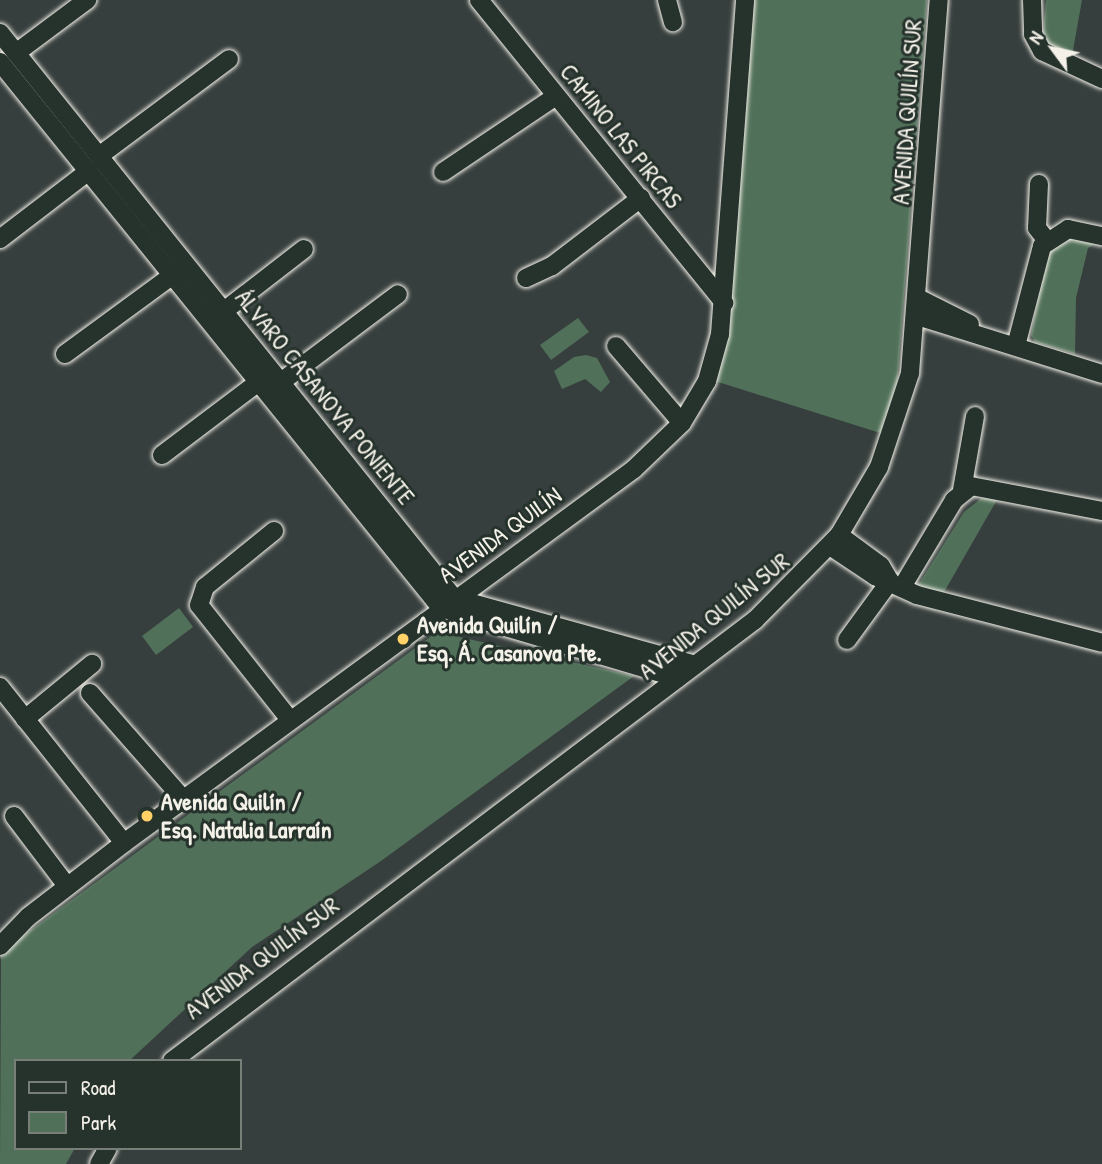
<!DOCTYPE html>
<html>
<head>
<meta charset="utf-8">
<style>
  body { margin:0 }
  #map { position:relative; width:1102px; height:1164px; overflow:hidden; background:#373f3e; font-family:"Patrick Hand",sans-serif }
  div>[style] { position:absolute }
  .green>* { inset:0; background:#507059 }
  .roads { filter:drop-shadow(0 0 2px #f4f1e8) drop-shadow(0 0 2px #f4f1e8) }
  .minor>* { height:18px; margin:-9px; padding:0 9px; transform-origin:9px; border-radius:9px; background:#26332d }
  .dots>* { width:19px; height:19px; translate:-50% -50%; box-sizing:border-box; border:4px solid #26332d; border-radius:50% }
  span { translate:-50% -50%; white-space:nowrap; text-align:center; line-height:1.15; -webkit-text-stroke:6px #26332d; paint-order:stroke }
  .street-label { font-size:24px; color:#f4f1e8 }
  .poi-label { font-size:24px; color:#f4f1e8; font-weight:700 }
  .left { translate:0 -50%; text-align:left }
  .legend { position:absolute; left:14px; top:1059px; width:228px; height:91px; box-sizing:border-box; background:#26332d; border:2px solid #787f78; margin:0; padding:9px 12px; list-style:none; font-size:21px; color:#f4f1e8 }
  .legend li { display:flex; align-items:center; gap:14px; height:35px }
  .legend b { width:35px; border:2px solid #787f78 }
  .north { position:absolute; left:1018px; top:14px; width:70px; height:70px; -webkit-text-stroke:5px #26332d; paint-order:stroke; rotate:303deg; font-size:19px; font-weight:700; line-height:28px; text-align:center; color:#f4f1e8 }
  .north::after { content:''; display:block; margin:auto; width:24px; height:32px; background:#f4f1e8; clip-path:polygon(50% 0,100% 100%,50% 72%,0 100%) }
</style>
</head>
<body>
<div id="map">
  <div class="green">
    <div style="clip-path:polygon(753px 0,927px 0,893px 437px,715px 381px)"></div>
    <div style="clip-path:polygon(1046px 0,1082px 0,1072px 56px,1051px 46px,1043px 35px)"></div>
    <div style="clip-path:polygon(1069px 239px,1095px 244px,1088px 248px,1076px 298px,1075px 354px,1035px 342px,1031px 335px,1045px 263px,1052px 249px)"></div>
    <div style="clip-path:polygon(578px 318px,589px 332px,551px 360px,540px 345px)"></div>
    <div style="clip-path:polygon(586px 355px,597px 358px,610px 382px,601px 392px,585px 379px,562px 389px,554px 371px,574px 357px)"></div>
    <div style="clip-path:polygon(984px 496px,998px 498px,943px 594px,917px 587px,964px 512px)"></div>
    <div style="clip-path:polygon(179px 608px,193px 627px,156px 655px,142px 636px)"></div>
    <div style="clip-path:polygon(437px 632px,634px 676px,381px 861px,252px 947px,129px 1061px,16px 1061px,16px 1148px,75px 1148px,66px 1164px,0 1164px,1px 952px)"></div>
  </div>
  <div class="roads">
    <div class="minor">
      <div style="left:479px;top:0;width:390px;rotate:51deg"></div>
      <div style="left:667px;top:0;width:23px;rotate:75deg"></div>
      <div style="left:1032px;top:0;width:34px;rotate:88deg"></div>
      <div style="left:1033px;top:34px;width:19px;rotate:62deg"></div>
      <div style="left:1042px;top:51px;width:66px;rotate:25deg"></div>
      <div style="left:0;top:33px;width:725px;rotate:51.22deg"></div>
      <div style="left:454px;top:598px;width:250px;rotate:15.5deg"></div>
      <div style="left:16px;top:53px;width:89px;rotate:-36.7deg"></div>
      <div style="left:0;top:62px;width:702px;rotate:51.07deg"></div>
      <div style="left:441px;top:608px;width:247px;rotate:16.5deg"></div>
      <div style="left:99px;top:156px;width:162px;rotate:-36.7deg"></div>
      <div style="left:443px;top:172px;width:136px;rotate:-33.9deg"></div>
      <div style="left:1039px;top:184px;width:44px;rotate:92.6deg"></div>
      <div style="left:1037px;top:228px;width:16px;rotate:52deg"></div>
      <div style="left:0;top:239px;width:112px;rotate:-37.4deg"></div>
      <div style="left:526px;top:278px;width:29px;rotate:-25deg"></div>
      <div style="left:552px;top:266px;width:112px;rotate:-37.4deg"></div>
      <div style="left:918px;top:298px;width:58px;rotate:26.6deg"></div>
      <div style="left:224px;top:311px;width:101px;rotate:-37.8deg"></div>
      <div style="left:917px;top:316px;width:194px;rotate:17.4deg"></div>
      <div style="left:616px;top:346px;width:101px;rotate:49.4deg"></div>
      <div style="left:1016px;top:346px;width:103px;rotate:-75.4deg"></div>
      <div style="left:1042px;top:246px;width:31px;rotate:-33deg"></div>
      <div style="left:1068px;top:229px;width:35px;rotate:12deg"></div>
      <div style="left:65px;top:354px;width:134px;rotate:-36.2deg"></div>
      <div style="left:281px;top:382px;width:146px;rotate:-36.9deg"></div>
      <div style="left:162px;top:455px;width:123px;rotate:-37.1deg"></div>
      <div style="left:962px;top:490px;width:75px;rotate:-80deg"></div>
      <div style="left:274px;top:531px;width:89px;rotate:140.9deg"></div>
      <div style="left:205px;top:587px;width:19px;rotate:108deg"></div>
      <div style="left:199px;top:605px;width:147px;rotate:51.6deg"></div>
      <div style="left:839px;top:535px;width:52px;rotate:36.4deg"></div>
      <div style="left:881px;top:566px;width:16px;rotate:60deg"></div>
      <div style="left:830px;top:546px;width:54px;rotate:33.7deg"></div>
      <div style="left:875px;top:576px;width:46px;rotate:24.3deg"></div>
      <div style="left:917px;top:595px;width:191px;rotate:14.5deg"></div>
      <div style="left:902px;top:587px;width:101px;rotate:-59.1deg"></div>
      <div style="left:954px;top:500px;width:22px;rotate:-39deg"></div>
      <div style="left:971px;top:486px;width:133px;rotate:10.8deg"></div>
      <div style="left:847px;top:640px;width:73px;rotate:-53.9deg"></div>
      <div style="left:0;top:687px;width:199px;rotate:51.5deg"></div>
      <div style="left:90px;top:693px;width:141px;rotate:48.7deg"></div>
      <div style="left:25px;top:719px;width:87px;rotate:-39.4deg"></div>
      <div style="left:14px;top:816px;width:88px;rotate:52.9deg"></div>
      <div style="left:0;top:946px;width:40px;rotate:-46deg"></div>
      <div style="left:28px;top:917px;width:121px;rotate:-37.6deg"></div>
      <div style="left:124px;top:843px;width:632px;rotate:-36.25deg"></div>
      <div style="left:634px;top:469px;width:66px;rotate:-43.8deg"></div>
      <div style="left:682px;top:423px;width:49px;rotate:-59.2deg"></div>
      <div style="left:707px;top:381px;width:49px;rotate:-74.5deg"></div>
      <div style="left:720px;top:334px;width:335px;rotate:-85.7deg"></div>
      <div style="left:172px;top:1061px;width:731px;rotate:-37.11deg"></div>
      <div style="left:755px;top:620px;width:120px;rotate:-45.3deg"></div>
      <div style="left:839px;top:535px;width:79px;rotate:-59.5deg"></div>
      <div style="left:879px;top:467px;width:99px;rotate:-71.7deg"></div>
      <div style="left:910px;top:373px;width:374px;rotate:-85.6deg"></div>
      <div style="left:99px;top:1164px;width:18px;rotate:-61deg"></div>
    </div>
  </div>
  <div class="dots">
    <div style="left:403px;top:639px;background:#ffd166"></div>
    <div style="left:147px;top:816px;background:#ffd166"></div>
  </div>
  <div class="street-label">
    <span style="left:907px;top:112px;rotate:-86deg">AVENIDA QUILÍN SUR</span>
    <span style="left:621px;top:136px;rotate:51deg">CAMINO LAS PIRCAS</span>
    <span style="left:325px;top:397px;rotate:51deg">ÁLVARO CASANOVA PONIENTE</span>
    <span style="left:500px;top:535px;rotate:-36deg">AVENIDA QUILÍN</span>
    <span style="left:714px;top:616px;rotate:-39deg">AVENIDA QUILÍN SUR</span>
    <span style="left:262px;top:958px;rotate:-37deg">AVENIDA QUILÍN SUR</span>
  </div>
  <div class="poi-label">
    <span class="left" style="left:417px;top:639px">Avenida Quilín /<br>Esq. Á. Casanova Pte.</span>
    <span class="left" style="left:161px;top:816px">Avenida Quilín /<br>Esq. Natalia Larraín</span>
  </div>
  <ul class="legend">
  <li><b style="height:9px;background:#26332d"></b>Road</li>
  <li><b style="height:19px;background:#507059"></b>Park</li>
  </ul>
  <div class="north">N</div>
</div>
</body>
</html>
